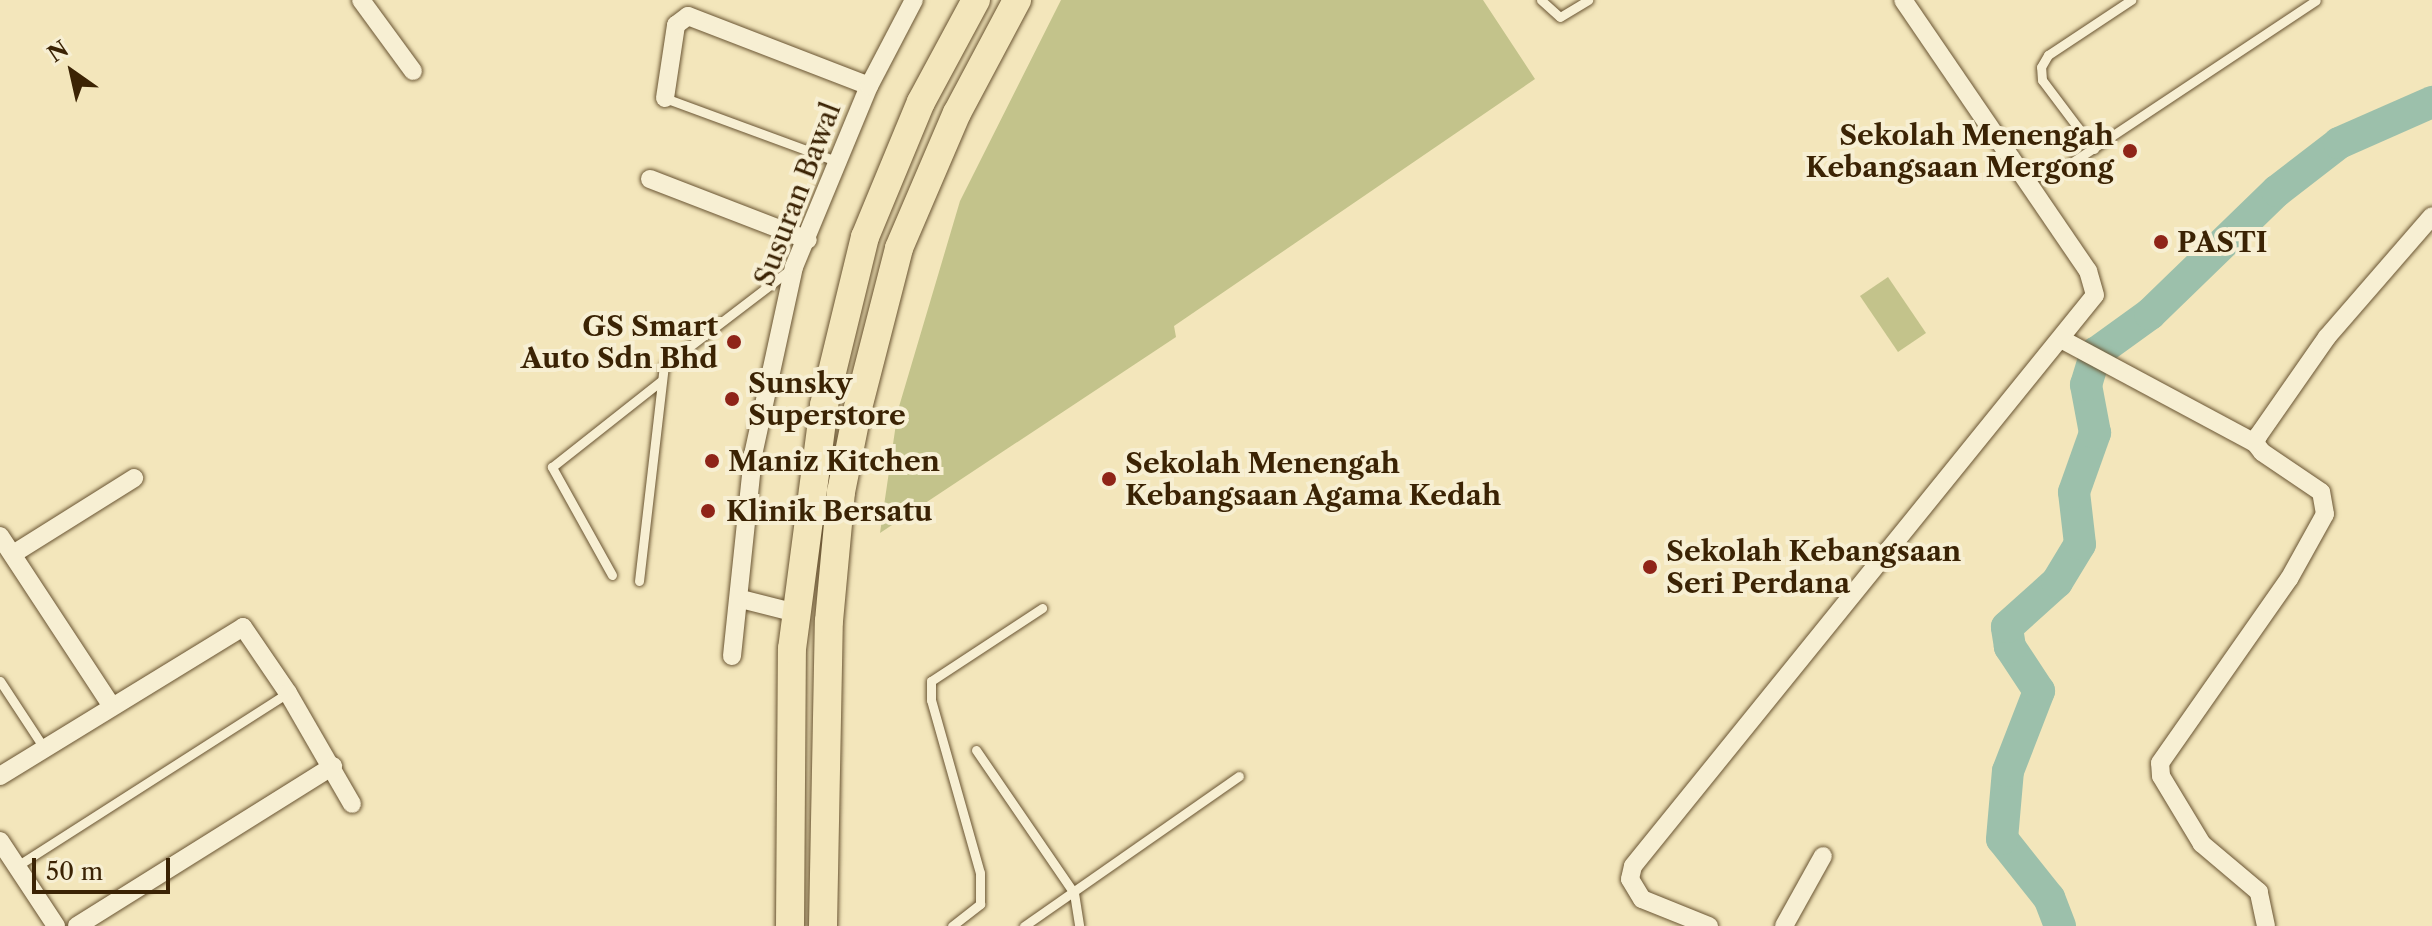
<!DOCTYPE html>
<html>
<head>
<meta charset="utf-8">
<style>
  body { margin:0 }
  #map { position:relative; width:2432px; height:926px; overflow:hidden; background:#f3e6bb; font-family:"Libre Caslon Text",serif }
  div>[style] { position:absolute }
  .green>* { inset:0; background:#c3c38b }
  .river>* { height:32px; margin:-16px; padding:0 16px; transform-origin:16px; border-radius:16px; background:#9cc0ab }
  .roads { filter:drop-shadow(0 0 2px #695432) drop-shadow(0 0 2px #695432) }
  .service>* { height:9px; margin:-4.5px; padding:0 4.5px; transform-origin:4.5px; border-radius:4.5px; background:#f7efd3 }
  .minor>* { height:18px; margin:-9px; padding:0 9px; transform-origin:9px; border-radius:9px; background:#f7efd3 }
  .primary>* { height:28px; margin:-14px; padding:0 14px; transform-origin:14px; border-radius:14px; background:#f3e6bb }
  .dots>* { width:22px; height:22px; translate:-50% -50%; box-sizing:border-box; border:4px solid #f7efd3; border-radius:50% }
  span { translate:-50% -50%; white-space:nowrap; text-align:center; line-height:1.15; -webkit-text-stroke:8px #f7efd3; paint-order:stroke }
  .poi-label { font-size:28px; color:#3b2304; font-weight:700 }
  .right { translate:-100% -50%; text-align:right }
  .left { translate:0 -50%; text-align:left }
  .street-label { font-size:28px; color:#3b2304 }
  .north { position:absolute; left:32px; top:32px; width:80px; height:80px; -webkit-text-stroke:6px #f7efd3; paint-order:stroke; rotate:326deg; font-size:22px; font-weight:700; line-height:32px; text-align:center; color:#3b2304 }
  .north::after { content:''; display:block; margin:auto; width:28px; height:36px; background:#3b2304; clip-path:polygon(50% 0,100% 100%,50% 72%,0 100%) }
  .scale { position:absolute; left:32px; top:858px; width:138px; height:36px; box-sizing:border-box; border:4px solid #3b2304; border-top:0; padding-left:10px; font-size:24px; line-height:28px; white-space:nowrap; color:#3b2304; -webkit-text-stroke:6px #f7efd3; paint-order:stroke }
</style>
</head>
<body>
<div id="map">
  <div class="green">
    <div style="clip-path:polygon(1061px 0,1483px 0,1535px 79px,1174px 326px,1176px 337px,880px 533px,898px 410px,960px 201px)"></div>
    <div style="clip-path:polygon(1888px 277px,1926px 333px,1898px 352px,1860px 296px)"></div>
  </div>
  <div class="river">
    <div style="left:2060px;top:926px;width:30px;rotate:-111deg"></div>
    <div style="left:2049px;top:898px;width:75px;rotate:-128.5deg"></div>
    <div style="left:2002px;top:839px;width:68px;rotate:-85deg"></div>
    <div style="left:2008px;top:771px;width:86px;rotate:-68.8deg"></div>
    <div style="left:2039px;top:691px;width:53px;rotate:-123.4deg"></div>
    <div style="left:2010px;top:647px;width:20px;rotate:-99deg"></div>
    <div style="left:2007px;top:627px;width:67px;rotate:-42deg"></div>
    <div style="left:2057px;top:582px;width:44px;rotate:-58.8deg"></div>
    <div style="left:2080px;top:544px;width:52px;rotate:-96.6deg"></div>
    <div style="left:2074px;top:492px;width:63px;rotate:-70.4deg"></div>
    <div style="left:2095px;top:433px;width:49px;rotate:-100.6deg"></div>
    <div style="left:2086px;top:385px;width:34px;rotate:-73deg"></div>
    <div style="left:2096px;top:353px;width:67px;rotate:-35.8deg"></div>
    <div style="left:2150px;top:314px;width:177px;rotate:-44.1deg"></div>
    <div style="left:2277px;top:191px;width:78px;rotate:-37.7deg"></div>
    <div style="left:2339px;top:143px;width:102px;rotate:-23.8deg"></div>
  </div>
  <div class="roads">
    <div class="service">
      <div style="left:1541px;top:0;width:25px;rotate:42deg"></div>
      <div style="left:1560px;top:17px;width:33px;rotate:-31deg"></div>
      <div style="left:665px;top:98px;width:185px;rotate:20.2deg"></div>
      <div style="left:2094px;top:149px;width:86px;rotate:-127deg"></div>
      <div style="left:2042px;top:80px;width:13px;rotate:-94deg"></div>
      <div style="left:2041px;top:67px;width:14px;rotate:-60deg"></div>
      <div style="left:2048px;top:55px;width:100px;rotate:-33.5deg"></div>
      <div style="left:2024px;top:173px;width:17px;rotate:7deg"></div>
      <div style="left:2041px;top:175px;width:25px;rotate:-18deg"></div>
      <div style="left:2065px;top:167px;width:301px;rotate:-33.6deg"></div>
      <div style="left:612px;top:575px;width:124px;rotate:-119.1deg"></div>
      <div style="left:552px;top:467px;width:140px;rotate:-38.3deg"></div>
      <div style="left:639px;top:581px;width:216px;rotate:-83.4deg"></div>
      <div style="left:664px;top:366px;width:160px;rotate:-37.4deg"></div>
      <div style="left:0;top:681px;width:80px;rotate:56.7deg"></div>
      <div style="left:976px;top:750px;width:173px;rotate:55.6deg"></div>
      <div style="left:1074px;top:893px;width:33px;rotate:81deg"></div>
      <div style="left:17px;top:866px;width:322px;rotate:-32.6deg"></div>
      <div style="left:952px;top:926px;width:36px;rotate:-38deg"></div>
      <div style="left:980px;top:904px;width:31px;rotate:-90deg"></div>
      <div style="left:980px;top:873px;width:180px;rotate:-105.8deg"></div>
      <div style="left:931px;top:700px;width:19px;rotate:-90deg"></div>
      <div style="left:931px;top:681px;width:133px;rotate:-33.3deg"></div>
      <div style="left:1024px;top:926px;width:262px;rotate:-34.9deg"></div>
    </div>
    <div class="minor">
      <div style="left:361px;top:0;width:88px;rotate:53.8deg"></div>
      <div style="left:665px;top:98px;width:74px;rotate:-81.4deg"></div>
      <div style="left:676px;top:25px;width:15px;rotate:-37deg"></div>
      <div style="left:688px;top:16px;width:194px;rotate:21.1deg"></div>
      <div style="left:650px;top:179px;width:169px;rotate:21.1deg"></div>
      <div style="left:2061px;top:339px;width:220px;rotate:28.2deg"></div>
      <div style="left:0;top:536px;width:202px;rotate:56.7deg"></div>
      <div style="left:13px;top:554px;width:143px;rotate:-32.1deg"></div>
      <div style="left:741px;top:599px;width:57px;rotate:14.3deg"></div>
      <div style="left:732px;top:656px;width:202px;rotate:-84deg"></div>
      <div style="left:753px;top:455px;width:192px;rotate:-77.7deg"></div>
      <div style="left:794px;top:267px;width:196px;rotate:-67.5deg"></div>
      <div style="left:869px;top:86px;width:97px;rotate:-62.4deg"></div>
      <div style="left:0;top:776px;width:285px;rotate:-31.5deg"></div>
      <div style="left:243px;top:627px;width:80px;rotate:55.7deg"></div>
      <div style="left:288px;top:693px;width:128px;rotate:60deg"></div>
      <div style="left:0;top:841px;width:102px;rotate:56.6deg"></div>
      <div style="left:77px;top:926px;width:302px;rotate:-32deg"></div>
      <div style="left:1709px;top:926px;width:72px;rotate:-158.1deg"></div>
      <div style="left:1642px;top:899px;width:23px;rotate:-121deg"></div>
      <div style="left:1630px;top:879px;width:13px;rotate:-77deg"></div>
      <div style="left:1633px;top:866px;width:734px;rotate:-51.02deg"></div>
      <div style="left:2095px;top:295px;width:25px;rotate:-106deg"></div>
      <div style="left:2088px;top:271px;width:328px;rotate:-124.3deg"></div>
      <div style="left:1784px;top:926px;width:80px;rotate:-60.9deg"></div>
      <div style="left:2266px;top:926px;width:35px;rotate:-102deg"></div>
      <div style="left:2259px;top:892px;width:75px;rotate:-139.9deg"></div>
      <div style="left:2202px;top:844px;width:79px;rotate:-121.1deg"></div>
      <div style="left:2161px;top:776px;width:13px;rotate:-94deg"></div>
      <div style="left:2160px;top:763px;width:225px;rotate:-55deg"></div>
      <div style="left:2289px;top:579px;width:74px;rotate:-61deg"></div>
      <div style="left:2325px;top:514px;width:22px;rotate:-100deg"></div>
      <div style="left:2321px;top:492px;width:71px;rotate:-145.9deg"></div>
      <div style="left:2262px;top:452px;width:11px;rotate:-128deg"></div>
      <div style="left:2255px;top:443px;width:8px;rotate:-67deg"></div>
      <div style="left:2258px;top:436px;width:121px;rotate:-55.1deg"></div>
      <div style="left:2327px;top:337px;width:160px;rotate:-49deg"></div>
    </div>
    <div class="primary">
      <div style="left:790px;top:926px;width:277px;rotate:-89.6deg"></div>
      <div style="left:792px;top:649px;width:246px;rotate:-82.5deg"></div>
      <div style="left:824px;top:405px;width:173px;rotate:-76.3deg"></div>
      <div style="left:865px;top:237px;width:146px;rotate:-67.5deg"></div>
      <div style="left:921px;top:102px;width:116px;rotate:-61.7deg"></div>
      <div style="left:823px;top:926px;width:305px;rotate:-88.9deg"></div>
      <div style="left:829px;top:621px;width:130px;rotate:-84.7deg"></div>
      <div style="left:841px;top:492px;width:86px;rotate:-78.6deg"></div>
      <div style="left:858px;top:408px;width:165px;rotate:-75.6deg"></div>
      <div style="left:899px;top:248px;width:147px;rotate:-66.8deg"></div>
      <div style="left:957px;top:113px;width:128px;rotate:-62deg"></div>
    </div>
  </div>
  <div class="dots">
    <div style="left:2130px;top:151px;background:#8f2418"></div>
    <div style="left:2161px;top:242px;background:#8f2418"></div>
    <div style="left:734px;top:342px;background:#8f2418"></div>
    <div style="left:732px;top:399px;background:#8f2418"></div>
    <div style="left:712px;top:461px;background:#8f2418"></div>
    <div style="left:1109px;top:479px;background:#8f2418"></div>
    <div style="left:708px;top:511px;background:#8f2418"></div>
    <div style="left:1650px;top:567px;background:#8f2418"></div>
  </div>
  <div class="poi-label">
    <span class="right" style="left:2114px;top:151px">Sekolah Menengah<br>Kebangsaan Mergong</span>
    <span class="left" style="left:2177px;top:242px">PASTI</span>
    <span class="right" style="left:718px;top:342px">GS Smart<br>Auto Sdn Bhd</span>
    <span class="left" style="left:748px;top:399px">Sunsky<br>Superstore</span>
    <span class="left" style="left:728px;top:461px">Maniz Kitchen</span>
    <span class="left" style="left:1125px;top:479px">Sekolah Menengah<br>Kebangsaan Agama Kedah</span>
    <span class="left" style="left:726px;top:511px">Klinik Bersatu</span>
    <span class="left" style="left:1666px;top:567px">Sekolah Kebangsaan<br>Seri Perdana</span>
  </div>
  <div class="street-label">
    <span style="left:797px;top:194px;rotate:-69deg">Susuran Bawal</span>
  </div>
  <div class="north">N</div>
  <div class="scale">50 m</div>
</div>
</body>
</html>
